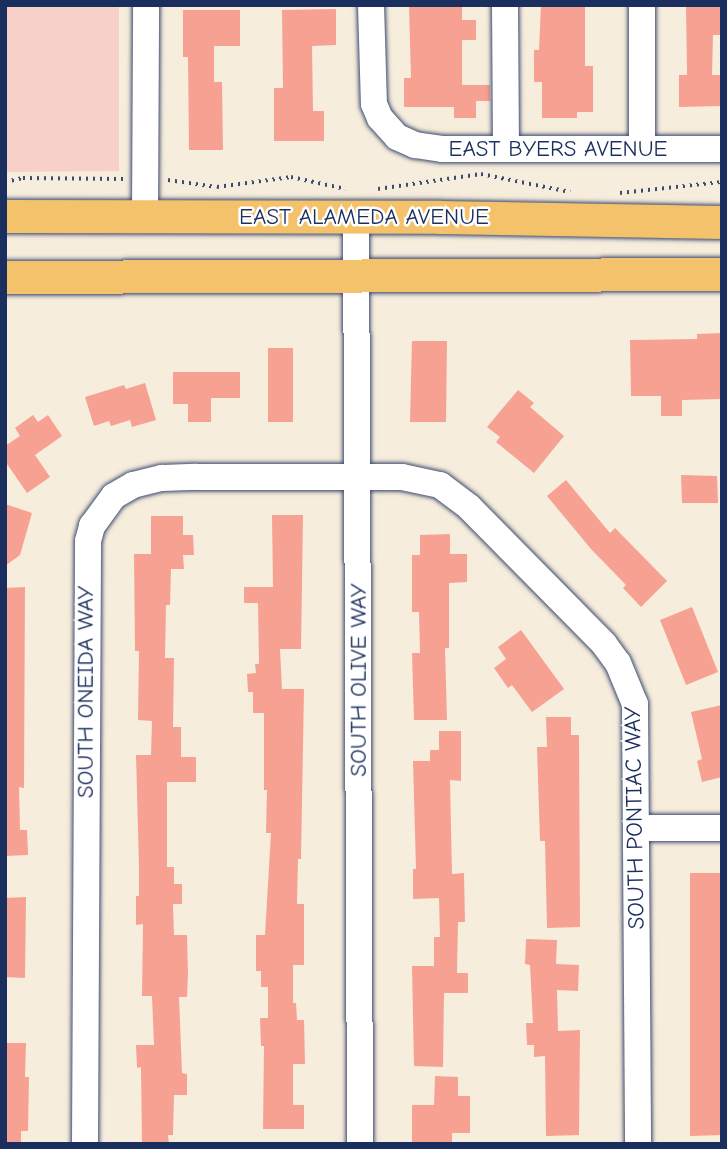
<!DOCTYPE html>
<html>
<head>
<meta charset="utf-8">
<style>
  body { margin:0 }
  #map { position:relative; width:727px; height:1149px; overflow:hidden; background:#f7eddc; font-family:"Comic Neue",sans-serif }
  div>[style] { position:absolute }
  .built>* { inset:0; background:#f7d1c9 }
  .building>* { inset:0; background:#f7a192 }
  .path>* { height:3.5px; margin-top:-1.75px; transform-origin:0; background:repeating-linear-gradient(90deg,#3c4c71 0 2px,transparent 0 7px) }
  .roads { filter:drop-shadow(0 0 2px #3c4c71) drop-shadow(0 0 2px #3c4c71) }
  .minor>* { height:26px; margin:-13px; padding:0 13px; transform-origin:13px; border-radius:13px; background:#fff }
  .major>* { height:33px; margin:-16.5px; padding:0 16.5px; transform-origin:16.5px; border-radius:16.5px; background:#f3c26a }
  span { translate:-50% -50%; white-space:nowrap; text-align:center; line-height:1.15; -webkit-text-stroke:5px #fff; paint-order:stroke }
  .street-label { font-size:23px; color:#1b2f5e }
  .frame { position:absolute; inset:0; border:7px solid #1b2f5e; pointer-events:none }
</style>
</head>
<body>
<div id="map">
  <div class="built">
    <div style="clip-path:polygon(5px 5px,119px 5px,119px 171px,5px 172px)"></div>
  </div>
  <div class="building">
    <div style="clip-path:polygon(409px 5px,462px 5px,462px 20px,476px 20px,476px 40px,462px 40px,462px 85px,490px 85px,490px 101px,476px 101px,476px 118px,454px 118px,454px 107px,404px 107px,404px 78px,411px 78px)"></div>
    <div style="clip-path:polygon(541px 5px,585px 5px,585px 66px,593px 66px,593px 112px,577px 112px,577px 118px,542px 118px,542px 82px,534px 82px,534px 50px,539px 50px)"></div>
    <div style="clip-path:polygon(686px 5px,722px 6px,722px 35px,713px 35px,712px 75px,722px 75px,722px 106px,679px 107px,679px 75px,687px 75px)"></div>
    <div style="clip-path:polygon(336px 9px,336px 45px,312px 46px,313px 111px,324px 111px,324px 141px,274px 141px,274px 88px,283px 88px,282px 10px)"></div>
    <div style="clip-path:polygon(183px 10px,240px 10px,240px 46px,214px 46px,214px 82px,222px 82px,223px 150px,189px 150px,188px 57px,183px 57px)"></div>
    <div style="clip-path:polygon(722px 333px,722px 399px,682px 400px,682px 416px,661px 416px,661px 396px,631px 396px,630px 340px,697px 339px,697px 334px)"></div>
    <div style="clip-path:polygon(412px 341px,447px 341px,446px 422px,410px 422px)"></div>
    <div style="clip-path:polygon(268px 348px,293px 348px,293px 422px,268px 422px)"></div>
    <div style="clip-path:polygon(173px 372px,240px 372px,240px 398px,211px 398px,211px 422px,188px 422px,188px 404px,173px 404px)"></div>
    <div style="clip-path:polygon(145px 383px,156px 420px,132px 427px,130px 420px,111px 426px,109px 421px,94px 426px,85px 397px,124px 385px,126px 389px)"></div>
    <div style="clip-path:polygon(518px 390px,534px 403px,530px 407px,564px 436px,534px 473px,496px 442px,500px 437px,487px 427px)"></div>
    <div style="clip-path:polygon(33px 415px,38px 422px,48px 415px,62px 436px,35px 455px,50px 477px,27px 493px,5px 461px,5px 446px,20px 436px,15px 428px)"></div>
    <div style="clip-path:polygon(681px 475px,717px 476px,718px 503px,682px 503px)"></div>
    <div style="clip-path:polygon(566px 480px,610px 533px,615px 528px,667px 581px,641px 607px,623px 588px,626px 585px,591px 549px,547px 496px)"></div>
    <div style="clip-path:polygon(5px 504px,32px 513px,20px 555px,5px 566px)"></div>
    <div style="clip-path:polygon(272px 515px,303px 515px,301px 649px,280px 649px,282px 689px,304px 689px,301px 859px,298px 859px,297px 904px,304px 904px,304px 965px,293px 965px,293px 1003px,296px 1003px,297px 1020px,304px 1020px,305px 1064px,293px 1064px,293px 1105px,304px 1105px,304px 1129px,263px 1129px,264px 1046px,261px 1046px,260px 1018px,268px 1018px,268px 987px,261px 987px,261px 971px,256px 971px,256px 935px,265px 935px,271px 833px,266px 833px,267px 790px,264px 790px,264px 713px,253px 713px,253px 692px,248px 692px,247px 674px,256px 673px,255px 664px,259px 664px,258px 603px,244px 603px,244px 587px,273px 587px)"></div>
    <div style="clip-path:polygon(151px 516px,183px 516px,183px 535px,193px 535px,194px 555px,183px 555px,184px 569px,171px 569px,170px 605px,166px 605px,165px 658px,174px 658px,173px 727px,181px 727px,181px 757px,196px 757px,196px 782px,167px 782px,167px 867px,174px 867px,174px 884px,182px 884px,182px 904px,173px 904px,174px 935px,187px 935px,188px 974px,187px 997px,179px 997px,182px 1073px,187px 1074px,187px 1095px,174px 1095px,173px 1135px,168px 1135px,169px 1144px,142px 1144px,141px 1067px,137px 1068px,136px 1045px,154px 1045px,152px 996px,142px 996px,143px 924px,136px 925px,136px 896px,139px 896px,139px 867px,136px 755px,151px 755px,152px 721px,138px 720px,139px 651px,135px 651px,134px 554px,151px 554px)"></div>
    <div style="clip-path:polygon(450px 534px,450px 554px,467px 554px,467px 582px,449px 583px,449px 648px,445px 648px,447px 720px,414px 720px,412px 653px,420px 653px,419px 612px,412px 612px,412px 555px,420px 555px,420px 535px)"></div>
    <div style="clip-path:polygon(25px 587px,24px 788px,19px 787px,20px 830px,27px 830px,28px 855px,5px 856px,5px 588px)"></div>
    <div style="clip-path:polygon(692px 607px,718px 672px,686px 685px,660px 620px)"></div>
    <div style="clip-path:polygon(521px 630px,564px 689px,532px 712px,512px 685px,508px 688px,494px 668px,506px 659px,498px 647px)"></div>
    <div style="clip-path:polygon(722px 705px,722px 777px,702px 782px,697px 761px,702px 759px,691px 712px)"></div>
    <div style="clip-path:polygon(546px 717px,571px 717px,571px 735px,579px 735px,580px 927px,547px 928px,545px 841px,540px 841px,537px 747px,547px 747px)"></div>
    <div style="clip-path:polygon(439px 731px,461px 731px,461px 781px,450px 780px,452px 874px,464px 873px,465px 922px,458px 922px,457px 973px,468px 973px,468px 993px,444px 993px,443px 1067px,414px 1066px,412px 966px,434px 966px,434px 937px,440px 937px,439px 898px,413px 899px,413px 869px,416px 869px,413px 761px,430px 761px,430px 750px,439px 750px)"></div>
    <div style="clip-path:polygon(690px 873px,722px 873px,722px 1135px,690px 1136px)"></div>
    <div style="clip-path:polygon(26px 897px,25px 978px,5px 977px,5px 898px)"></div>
    <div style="clip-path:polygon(526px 939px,557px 940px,556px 964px,579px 965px,578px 991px,557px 990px,558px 1031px,580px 1030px,579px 1135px,546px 1136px,545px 1056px,534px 1057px,534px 1045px,527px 1045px,526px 1023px,533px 1023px,530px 965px,525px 964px)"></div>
    <div style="clip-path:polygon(5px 1043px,26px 1043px,25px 1077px,29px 1077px,28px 1131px,21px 1131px,21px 1144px,5px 1144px)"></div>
    <div style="clip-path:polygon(435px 1076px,458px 1077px,458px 1096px,470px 1096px,470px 1133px,452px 1133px,452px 1144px,412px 1144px,412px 1105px,434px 1105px)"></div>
  </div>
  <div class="path">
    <div style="left:168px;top:180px;width:49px;rotate:8.1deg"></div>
    <div style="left:217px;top:187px;width:75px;rotate:-7.7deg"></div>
    <div style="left:291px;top:177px;width:56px;rotate:12.3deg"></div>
    <div style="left:5px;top:182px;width:18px;rotate:-13deg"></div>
    <div style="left:23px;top:178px;width:102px;rotate:0.6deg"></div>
    <div style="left:378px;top:189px;width:104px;rotate:-8.3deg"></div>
    <div style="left:481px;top:174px;width:91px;rotate:11.4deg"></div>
    <div style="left:620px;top:193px;width:103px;rotate:-6.2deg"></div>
  </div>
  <div class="roads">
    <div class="minor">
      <div style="left:371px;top:5px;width:99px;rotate:88.3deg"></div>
      <div style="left:374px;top:104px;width:15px;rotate:67deg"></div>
      <div style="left:380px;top:118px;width:25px;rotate:48deg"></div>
      <div style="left:397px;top:137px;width:20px;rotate:24deg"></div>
      <div style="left:415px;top:145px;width:27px;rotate:8deg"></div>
      <div style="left:442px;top:149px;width:280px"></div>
      <div style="left:505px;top:5px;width:144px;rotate:89.6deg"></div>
      <div style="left:642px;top:5px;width:143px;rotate:90deg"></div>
      <div style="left:145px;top:216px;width:211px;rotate:-89.7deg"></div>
      <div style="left:356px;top:217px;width:927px;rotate:89.75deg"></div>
      <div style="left:637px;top:828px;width:85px"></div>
      <div style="left:85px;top:1144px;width:603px;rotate:-89.71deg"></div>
      <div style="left:88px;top:541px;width:16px;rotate:-75deg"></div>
      <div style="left:92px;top:526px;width:37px;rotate:-54deg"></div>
      <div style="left:114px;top:496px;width:22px;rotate:-30deg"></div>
      <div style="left:133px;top:485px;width:30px;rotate:-14deg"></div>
      <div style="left:162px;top:478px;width:34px;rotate:-2deg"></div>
      <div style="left:196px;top:477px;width:206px"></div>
      <div style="left:402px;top:477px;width:39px;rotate:12deg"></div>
      <div style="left:440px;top:485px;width:36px;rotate:37deg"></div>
      <div style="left:469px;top:507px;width:192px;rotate:45.4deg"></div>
      <div style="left:604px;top:644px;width:24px;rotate:54deg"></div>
      <div style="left:618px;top:663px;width:44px;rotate:67.5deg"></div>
      <div style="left:635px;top:704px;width:440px;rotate:89.6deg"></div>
    </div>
    <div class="major">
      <div style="left:5px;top:216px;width:435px;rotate:0.1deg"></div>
      <div style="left:440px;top:217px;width:282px;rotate:1deg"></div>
      <div style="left:5px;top:277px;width:717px;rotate:-0.24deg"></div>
    </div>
  </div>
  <div class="street-label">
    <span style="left:558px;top:149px">EAST BYERS AVENUE</span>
    <span style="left:364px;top:217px">EAST ALAMEDA AVENUE</span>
    <span style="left:359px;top:680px;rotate:-90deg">SOUTH OLIVE WAY</span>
    <span style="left:86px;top:692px;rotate:-90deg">SOUTH ONEIDA WAY</span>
    <span style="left:635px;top:818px;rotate:-91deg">SOUTH PONTIAC WAY</span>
  </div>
  <div class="frame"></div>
</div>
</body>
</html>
